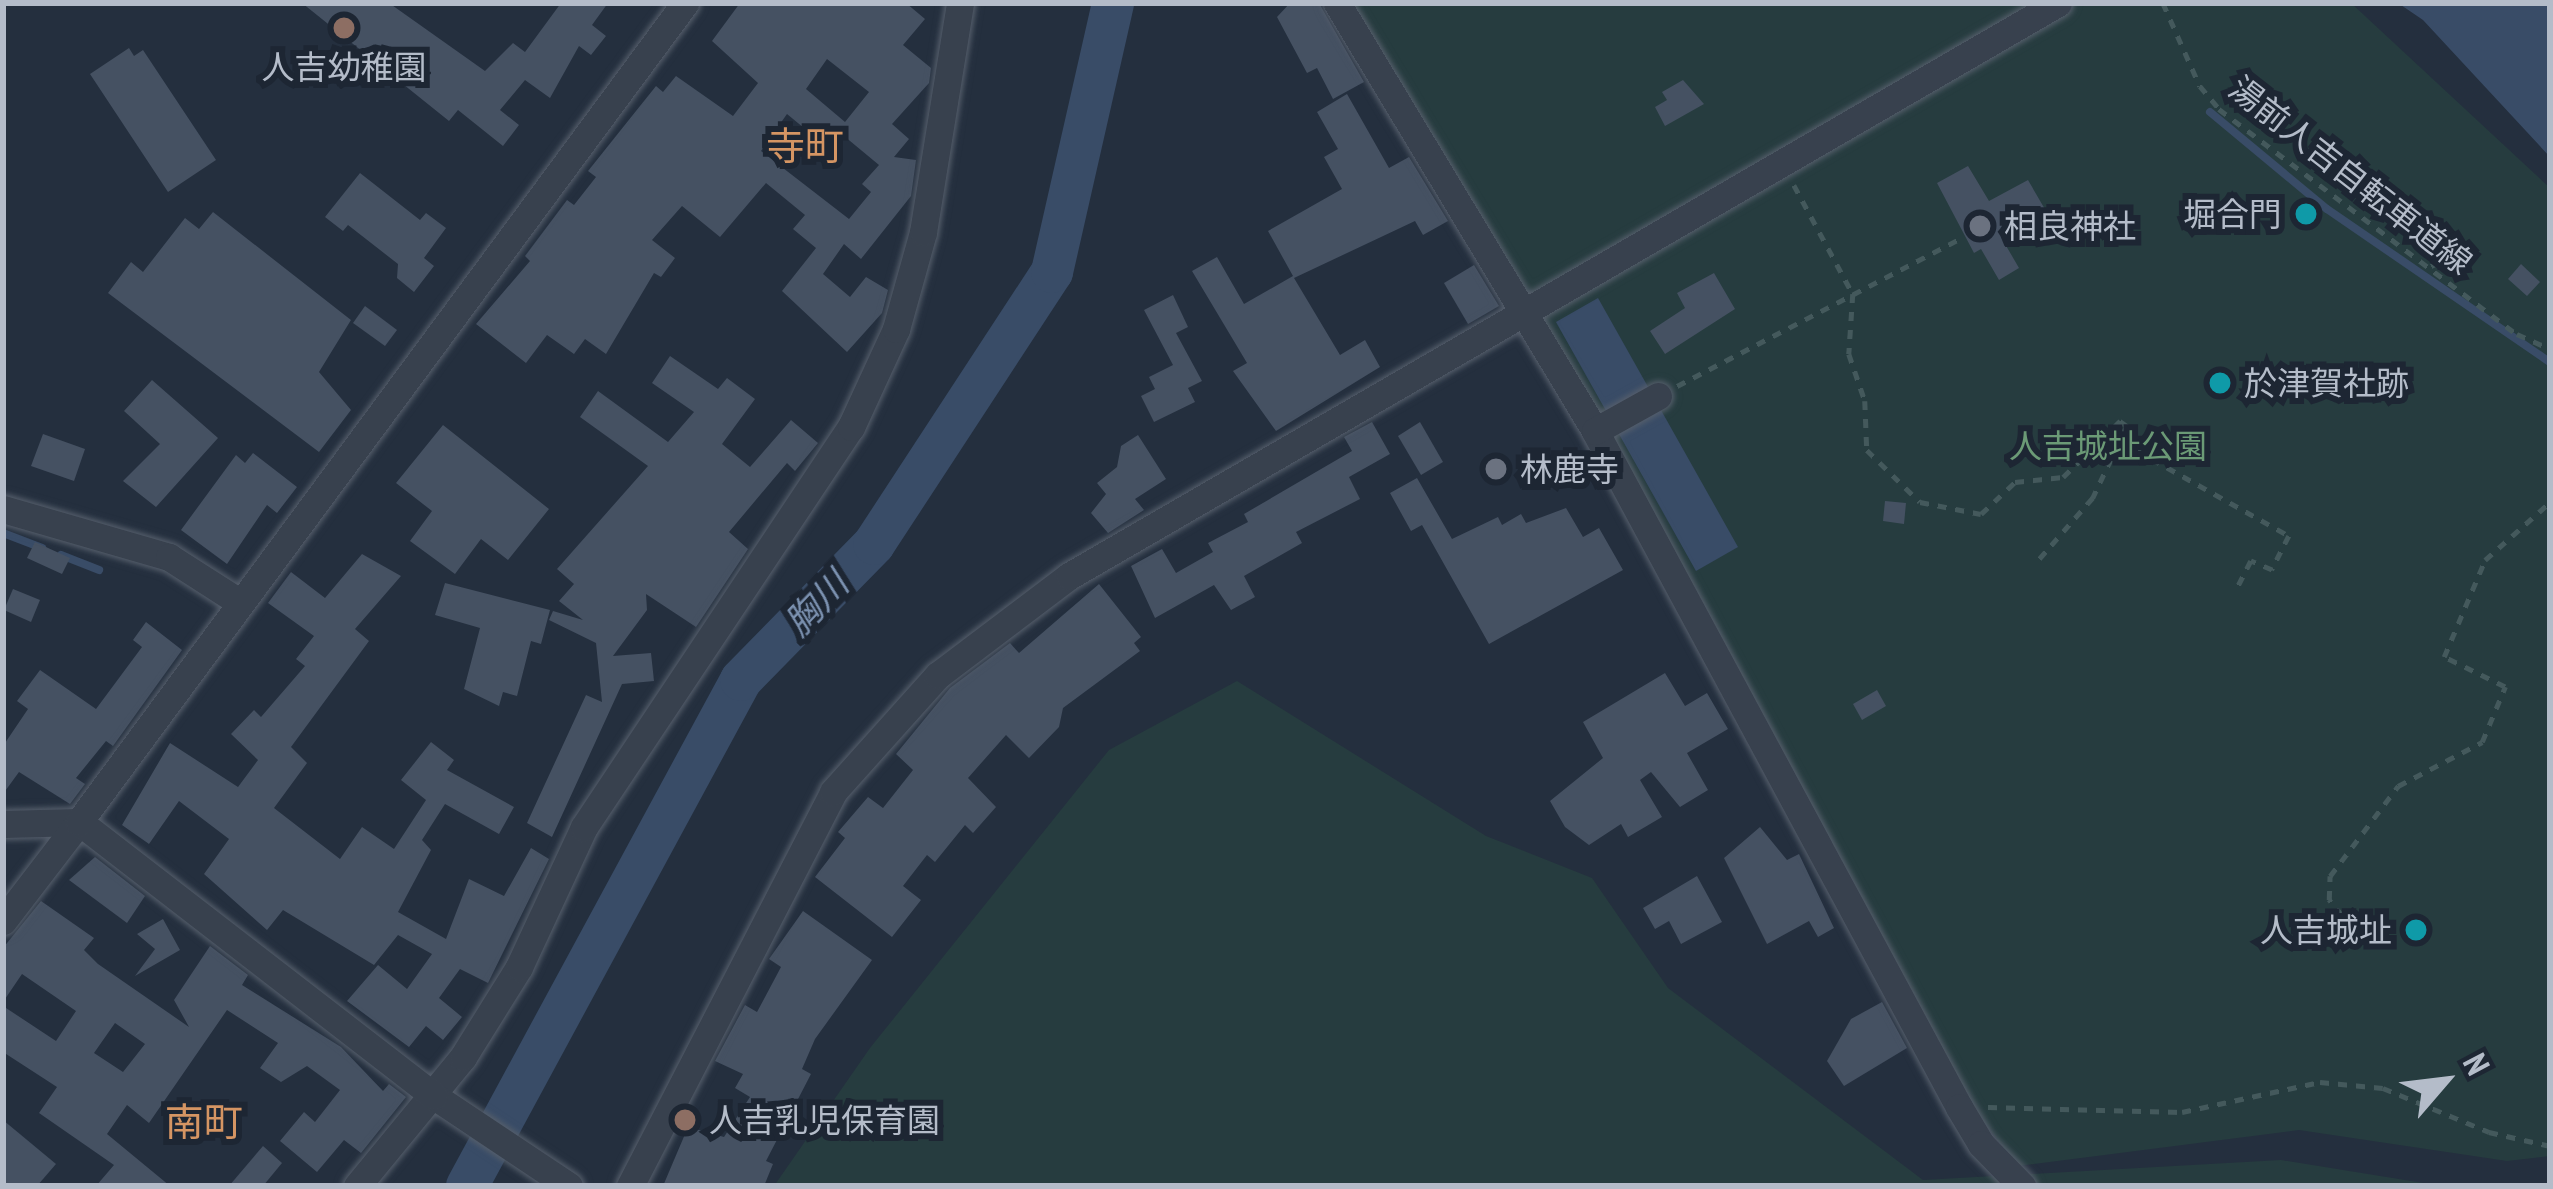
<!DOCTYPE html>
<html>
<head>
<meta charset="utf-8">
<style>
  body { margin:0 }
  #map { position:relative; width:2553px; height:1189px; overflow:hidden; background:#242f3e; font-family:"PT Sans Narrow","Noto Sans JP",sans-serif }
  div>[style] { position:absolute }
  .green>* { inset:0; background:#263c3f }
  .water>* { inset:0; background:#394c67 }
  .stream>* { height:8px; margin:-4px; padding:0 4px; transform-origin:4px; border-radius:4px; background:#394c67 }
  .river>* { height:42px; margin:-21px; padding:0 21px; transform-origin:21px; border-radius:21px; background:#394c67 }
  .building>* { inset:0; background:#455162 }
  .path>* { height:4.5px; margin-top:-2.25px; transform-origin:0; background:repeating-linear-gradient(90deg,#44595c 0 9px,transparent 0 18px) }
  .roads { filter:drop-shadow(0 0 3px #565f6c) drop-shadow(0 0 3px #565f6c) }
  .minor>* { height:27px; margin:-13.5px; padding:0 13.5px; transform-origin:13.5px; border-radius:13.5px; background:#38414e }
  .dots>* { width:33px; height:33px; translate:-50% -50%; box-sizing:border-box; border:6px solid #1d2633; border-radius:50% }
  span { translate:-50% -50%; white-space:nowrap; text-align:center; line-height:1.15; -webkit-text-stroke:12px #1d2633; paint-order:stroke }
  .poi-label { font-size:33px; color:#b4bcc9 }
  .right { translate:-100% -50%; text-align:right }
  .left { translate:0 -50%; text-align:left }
  .street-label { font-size:33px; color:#b4bcc9 }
  .park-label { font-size:33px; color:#6b9a76 }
  .water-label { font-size:36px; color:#7c92b1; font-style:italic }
  .quarter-label { font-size:39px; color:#d59563 }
  .frame { position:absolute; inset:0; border:6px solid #b4bcc9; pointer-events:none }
  .north { position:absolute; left:2385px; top:1021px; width:120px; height:120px; -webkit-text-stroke:9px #1d2633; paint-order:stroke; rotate:62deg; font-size:33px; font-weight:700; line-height:48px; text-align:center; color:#b4bcc9 }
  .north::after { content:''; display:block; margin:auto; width:42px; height:54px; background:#b4bcc9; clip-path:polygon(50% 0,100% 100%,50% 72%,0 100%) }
</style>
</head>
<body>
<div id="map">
  <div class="green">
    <div style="clip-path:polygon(1344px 3px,2351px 3px,2550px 188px,2550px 1156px,2507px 1161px,2299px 1130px,2018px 1166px,1962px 1095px)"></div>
    <div style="clip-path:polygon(1237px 681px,1486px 836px,1592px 878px,1668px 988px,1923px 1180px,2281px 1160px,2442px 1186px,774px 1186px,870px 1048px,1109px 750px)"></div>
  </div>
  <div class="water">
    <div style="clip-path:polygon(2398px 3px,2550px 3px,2550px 157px,2423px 20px)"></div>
    <div style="clip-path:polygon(1598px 298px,1738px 547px,1696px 571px,1556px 322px)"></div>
  </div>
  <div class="stream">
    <div style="left:2210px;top:112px;width:152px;rotate:39.7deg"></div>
    <div style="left:2327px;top:209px;width:270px;rotate:34.5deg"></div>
    <div style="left:3px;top:533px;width:42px;rotate:21deg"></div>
    <div style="left:61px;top:555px;width:41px;rotate:21.5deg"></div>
  </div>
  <div class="river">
    <div style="left:467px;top:1186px;width:575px;rotate:-61.56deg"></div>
    <div style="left:741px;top:680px;width:190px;rotate:-45.6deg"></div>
    <div style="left:874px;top:544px;width:325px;rotate:-56.8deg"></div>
    <div style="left:1052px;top:272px;width:276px;rotate:-77.2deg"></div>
  </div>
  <div class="building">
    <div style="clip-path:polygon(302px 3px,389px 3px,485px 71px,513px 43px,525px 52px,561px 3px,608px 3px,592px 25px,606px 36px,591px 55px,579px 46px,550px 98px,525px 80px,500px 110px,519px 125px,503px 146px,458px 110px,449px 121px)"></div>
    <div style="clip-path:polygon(evenodd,740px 3px,906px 3px,925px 19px,903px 45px,931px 68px,929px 83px,892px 124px,909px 139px,894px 157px,916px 160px,911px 196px,861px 259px,844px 244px,823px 274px,850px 297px,866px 277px,888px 290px,882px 313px,847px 352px,782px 291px,816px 248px,793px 229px,805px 215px,766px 183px,720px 237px,682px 206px,652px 240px,675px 258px,661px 277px,654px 273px,606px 354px,585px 339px,574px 354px,547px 335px,526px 363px,476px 324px,530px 261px,525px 256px,567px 200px,574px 205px,596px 177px,588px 171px,656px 86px,663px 92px,676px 76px,733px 116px,758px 83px,712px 41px,740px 3px,827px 59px,869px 92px,845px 122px,806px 89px,827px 59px,740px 3px,787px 114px,821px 142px,829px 133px,839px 142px,844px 136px,879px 165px,862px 184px,871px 192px,849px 219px,761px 151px,787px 114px)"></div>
    <div style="clip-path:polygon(1290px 3px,1319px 3px,1364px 82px,1333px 99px,1317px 68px,1307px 73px,1277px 17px)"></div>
    <div style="clip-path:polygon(129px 48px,134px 56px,143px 50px,216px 160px,168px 192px,90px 74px)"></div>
    <div style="clip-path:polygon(1683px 80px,1704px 104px,1665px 126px,1655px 107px,1667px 100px,1662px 92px)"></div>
    <div style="clip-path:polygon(1347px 94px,1389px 168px,1409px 157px,1448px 221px,1423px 235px,1415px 221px,1294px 278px,1340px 355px,1365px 340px,1380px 367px,1276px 431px,1233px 371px,1247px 363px,1192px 271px,1217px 257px,1244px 304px,1293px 276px,1268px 231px,1342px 189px,1324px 157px,1338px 149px,1317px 112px)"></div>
    <div style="clip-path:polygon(1968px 166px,1989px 201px,2028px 180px,2046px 211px,2001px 237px,2019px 268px,1999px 280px,1981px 249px,1974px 253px,1937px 183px)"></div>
    <div style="clip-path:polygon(360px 173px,420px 220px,426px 213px,446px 228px,424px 258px,434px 266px,414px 292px,397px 278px,398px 264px,348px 225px,343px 231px,325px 217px)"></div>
    <div style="clip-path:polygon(213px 212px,351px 320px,319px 372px,351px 410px,319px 452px,108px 293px,131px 262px,143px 272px,185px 218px,199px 229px)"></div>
    <div style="clip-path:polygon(2521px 264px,2540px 282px,2527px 296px,2508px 279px)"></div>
    <div style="clip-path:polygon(1474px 265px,1499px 306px,1468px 324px,1444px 283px)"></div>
    <div style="clip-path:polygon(1714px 273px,1735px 309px,1665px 354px,1650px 331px,1685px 308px,1677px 293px)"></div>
    <div style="clip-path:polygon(1173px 295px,1188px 327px,1176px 333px,1202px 381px,1188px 388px,1195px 402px,1154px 422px,1141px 396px,1155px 389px,1149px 377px,1173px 365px,1144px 310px)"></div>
    <div style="clip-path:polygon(365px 306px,397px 330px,385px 346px,353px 323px)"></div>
    <div style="clip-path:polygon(670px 356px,718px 389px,727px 378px,755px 399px,722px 444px,750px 467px,791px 420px,818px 443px,795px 471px,787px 463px,729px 532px,748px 549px,696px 627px,646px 594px,647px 610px,613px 656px,651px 653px,654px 681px,622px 684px,552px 837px,527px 823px,586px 695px,602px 702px,596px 643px,549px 620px,553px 611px,583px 620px,559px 601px,574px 584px,557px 569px,648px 466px,580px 417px,598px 391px,668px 442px,694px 412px,652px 383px)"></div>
    <div style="clip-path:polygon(152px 380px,218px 438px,156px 507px,123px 481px,160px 444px,124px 411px)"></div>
    <div style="clip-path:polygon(1372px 422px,1390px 454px,1349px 477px,1360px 499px,1296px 532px,1302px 543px,1244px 576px,1255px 597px,1231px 610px,1214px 585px,1155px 618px,1131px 566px,1162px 549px,1176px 573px,1213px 552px,1208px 543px,1248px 522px,1244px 514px,1352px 451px,1344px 437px)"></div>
    <div style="clip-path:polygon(1420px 422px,1443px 462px,1421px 475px,1398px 436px)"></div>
    <div style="clip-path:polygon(443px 425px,549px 509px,508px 560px,481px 539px,455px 574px,410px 541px,432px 511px,396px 483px)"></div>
    <div style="clip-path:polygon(43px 434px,85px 449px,74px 481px,31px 466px)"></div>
    <div style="clip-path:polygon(1138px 435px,1166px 479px,1135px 499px,1144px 510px,1108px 533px,1091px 513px,1106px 494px,1097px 483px,1117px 467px,1121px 446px)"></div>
    <div style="clip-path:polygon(253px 453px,297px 487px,277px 513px,267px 505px,227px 564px,181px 530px,236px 455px,245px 463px)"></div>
    <div style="clip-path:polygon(1417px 478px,1452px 539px,1498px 517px,1502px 525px,1521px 514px,1526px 523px,1566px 508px,1583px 537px,1599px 528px,1623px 570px,1489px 644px,1422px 525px,1411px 531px,1390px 493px)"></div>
    <div style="clip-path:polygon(1885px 501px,1906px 503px,1904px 524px,1883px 521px)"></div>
    <div style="clip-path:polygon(35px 542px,70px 558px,62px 574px,27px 558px)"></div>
    <div style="clip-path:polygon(362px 554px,401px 576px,355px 629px,369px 641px,291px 747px,307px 763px,274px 808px,340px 859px,362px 827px,394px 849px,426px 800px,401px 780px,431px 742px,454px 760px,447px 770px,514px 807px,499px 834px,445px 804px,422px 840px,431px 850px,398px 912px,446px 939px,469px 879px,504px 896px,531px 848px,549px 859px,488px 983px,460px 969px,439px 998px,462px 1017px,443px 1040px,426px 1026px,409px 1047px,347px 1001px,378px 965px,407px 989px,432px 954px,398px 935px,374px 965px,283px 910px,267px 930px,204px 874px,229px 839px,179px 801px,149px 844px,122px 825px,170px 743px,238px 787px,258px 760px,231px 734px,254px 710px,261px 717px,305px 666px,296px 659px,314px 636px,268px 603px,291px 572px,325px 598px)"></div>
    <div style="clip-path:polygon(445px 583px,550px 610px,541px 644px,531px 641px,517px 696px,503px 692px,499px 706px,464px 689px,480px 628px,435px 615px)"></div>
    <div style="clip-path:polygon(1099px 584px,1141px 637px,1134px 643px,1140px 651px,1063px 708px,1059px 727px,1029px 758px,1006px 735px,968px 778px,996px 807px,973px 833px,965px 825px,935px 862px,927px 855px,903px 886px,921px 900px,892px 937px,815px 877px,845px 838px,838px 832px,868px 797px,883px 808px,913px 770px,896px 754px,950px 688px,1010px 643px,1019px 653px)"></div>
    <div style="clip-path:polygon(13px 589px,40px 600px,31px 622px,4px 610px)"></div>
    <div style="clip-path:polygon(146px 622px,182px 650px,113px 746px,106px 741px,76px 778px,85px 784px,70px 804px,19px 772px,3px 794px,3px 746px,28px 709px,17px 701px,40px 670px,96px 709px,142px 647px,133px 640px)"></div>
    <div style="clip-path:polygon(1665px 673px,1685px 706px,1707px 693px,1728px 729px,1687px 753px,1708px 790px,1680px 807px,1651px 772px,1640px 780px,1662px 817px,1628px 837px,1621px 824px,1589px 845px,1565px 827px,1550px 801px,1603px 758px,1583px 722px)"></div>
    <div style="clip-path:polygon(1877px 690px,1886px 706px,1862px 720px,1853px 704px)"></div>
    <div style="clip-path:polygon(1760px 827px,1787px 860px,1799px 854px,1834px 928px,1818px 937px,1809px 921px,1767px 944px,1724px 858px)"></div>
    <div style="clip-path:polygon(95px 857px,145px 896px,127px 923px,69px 880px)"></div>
    <div style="clip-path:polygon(1697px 876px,1722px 922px,1681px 944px,1669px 921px,1655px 929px,1643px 908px)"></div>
    <div style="clip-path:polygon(evenodd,41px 901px,94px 938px,84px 950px,98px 964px,189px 1027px,174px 1000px,210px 946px,248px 975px,242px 985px,341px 1047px,383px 1091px,389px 1084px,406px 1097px,361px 1153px,344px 1140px,317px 1172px,280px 1141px,304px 1112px,315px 1122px,340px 1090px,307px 1066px,281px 1082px,260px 1068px,278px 1043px,227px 1010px,149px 1123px,127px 1105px,107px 1134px,170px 1186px,96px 1186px,114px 1165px,39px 1113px,57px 1087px,3px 1052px,3px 1006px,56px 1041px,76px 1011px,22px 974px,3px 1002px,3px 948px,41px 901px,115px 1023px,145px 1044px,123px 1072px,94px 1053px,115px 1023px)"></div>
    <div style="clip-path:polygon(803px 911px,872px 960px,815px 1039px,802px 1069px,811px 1074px,766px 1161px,773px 1164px,764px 1186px,663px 1186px,688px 1127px,724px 1137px,750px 1097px,735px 1088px,743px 1074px,715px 1061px,745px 1005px,757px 1012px,781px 967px,769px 959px)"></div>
    <div style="clip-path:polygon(163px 919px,180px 950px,135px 976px,155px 949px,137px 934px)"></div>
    <div style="clip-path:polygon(1882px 1002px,1907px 1048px,1844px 1086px,1827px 1061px,1851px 1019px)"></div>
    <div style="clip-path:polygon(3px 1120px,56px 1164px,37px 1186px,3px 1186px)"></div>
    <div style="clip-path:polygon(263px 1146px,282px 1163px,263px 1186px,229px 1186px)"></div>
  </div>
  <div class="path">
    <div style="left:2163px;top:3px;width:91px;rotate:66deg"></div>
    <div style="left:2200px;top:86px;width:30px;rotate:50deg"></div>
    <div style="left:2219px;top:109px;width:373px;rotate:37.1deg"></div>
    <div style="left:2517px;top:334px;width:36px;rotate:24deg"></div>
    <div style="left:1794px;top:185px;width:124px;rotate:61.6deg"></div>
    <div style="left:1853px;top:294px;width:60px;rotate:93.8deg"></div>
    <div style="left:1849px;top:354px;width:50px;rotate:71.2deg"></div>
    <div style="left:1865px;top:401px;width:49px;rotate:87.7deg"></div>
    <div style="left:1867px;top:450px;width:74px;rotate:44.5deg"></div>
    <div style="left:1920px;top:502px;width:62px;rotate:11.1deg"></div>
    <div style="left:1981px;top:514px;width:47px;rotate:-43.3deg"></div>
    <div style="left:2015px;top:482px;width:48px;rotate:-5.9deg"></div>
    <div style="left:2063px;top:477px;width:80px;rotate:-44.5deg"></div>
    <div style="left:2120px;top:421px;width:9px;rotate:36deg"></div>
    <div style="left:2127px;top:426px;width:80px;rotate:115.3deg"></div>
    <div style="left:2093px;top:498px;width:85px;rotate:131.2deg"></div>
    <div style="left:2431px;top:266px;width:43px;rotate:-23.6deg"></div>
    <div style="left:1677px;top:386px;width:318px;rotate:-27.5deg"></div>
    <div style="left:2120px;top:441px;width:194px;rotate:29.3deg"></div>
    <div style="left:2289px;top:536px;width:38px;rotate:117deg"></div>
    <div style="left:2272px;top:570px;width:23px;rotate:-157deg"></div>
    <div style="left:2251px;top:561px;width:31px;rotate:117deg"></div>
    <div style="left:2371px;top:922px;width:30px;rotate:-168deg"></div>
    <div style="left:2342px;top:916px;width:21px;rotate:-129deg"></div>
    <div style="left:2329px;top:900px;width:24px;rotate:-88deg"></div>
    <div style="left:2330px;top:876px;width:113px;rotate:-52.9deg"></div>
    <div style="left:2398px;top:786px;width:95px;rotate:-27.6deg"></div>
    <div style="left:2482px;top:742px;width:60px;rotate:-67.3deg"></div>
    <div style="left:2505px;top:687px;width:68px;rotate:-153.8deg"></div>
    <div style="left:2444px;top:657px;width:105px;rotate:-67.1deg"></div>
    <div style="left:2485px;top:560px;width:87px;rotate:-41.7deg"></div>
    <div style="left:1988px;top:1107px;width:194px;rotate:1.5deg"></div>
    <div style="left:2182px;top:1112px;width:141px;rotate:-12.3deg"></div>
    <div style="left:2320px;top:1082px;width:63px;rotate:5.4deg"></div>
    <div style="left:2383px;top:1088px;width:115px;rotate:22.5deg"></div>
    <div style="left:2489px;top:1132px;width:63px;rotate:12.9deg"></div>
  </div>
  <div class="roads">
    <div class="minor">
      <div style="left:1337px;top:3px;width:500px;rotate:58.9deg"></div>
      <div style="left:1595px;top:431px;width:768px;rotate:61.7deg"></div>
      <div style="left:1959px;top:1107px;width:43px;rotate:59.3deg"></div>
      <div style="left:1981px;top:1144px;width:59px;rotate:45.7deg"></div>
      <div style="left:1595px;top:431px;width:72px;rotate:-29.1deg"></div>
      <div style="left:3px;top:509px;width:173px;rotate:16.1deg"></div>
      <div style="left:169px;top:557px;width:85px;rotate:32.6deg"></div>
      <div style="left:3px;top:824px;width:76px;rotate:-1.5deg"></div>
      <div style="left:3px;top:921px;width:125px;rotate:-52.5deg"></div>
      <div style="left:357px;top:1186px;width:167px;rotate:-50.6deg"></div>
      <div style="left:463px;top:1057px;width:106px;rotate:-58.1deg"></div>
      <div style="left:519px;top:967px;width:154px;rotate:-65.1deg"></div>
      <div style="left:584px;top:827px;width:481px;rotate:-56.3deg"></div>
      <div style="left:851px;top:427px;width:108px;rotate:-65.3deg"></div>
      <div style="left:896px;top:329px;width:101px;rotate:-74.4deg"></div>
      <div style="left:923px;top:232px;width:232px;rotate:-80.8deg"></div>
      <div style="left:569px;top:1186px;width:162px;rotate:-146.3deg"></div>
      <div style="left:434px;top:1096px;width:448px;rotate:-142.3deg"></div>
      <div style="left:79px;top:822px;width:1019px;rotate:-53.5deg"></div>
      <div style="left:630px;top:1186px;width:443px;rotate:-62.7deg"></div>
      <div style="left:833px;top:792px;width:157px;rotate:-48.1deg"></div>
      <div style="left:938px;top:675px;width:164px;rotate:-37.1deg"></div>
      <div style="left:1069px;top:576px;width:1143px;rotate:-30.09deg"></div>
    </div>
  </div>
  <div class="dots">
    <div style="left:344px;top:28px;background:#8d6e63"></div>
    <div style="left:2306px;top:214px;background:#0f9aa8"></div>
    <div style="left:1980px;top:226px;background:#6b7280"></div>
    <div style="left:2220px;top:383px;background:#0f9aa8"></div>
    <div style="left:1496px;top:469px;background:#6b7280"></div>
    <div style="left:2416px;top:930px;background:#0f9aa8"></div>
    <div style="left:685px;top:1120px;background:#8d6e63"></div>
  </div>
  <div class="poi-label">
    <span style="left:344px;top:67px">人吉幼稚園</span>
    <span class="right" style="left:2282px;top:214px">堀合門</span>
    <span class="left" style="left:2004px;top:226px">相良神社</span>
    <span class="left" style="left:2244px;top:383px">於津賀社跡</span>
    <span class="left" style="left:1520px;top:469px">林鹿寺</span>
    <span class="right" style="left:2392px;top:930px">人吉城址</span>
    <span class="left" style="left:709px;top:1120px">人吉乳児保育園</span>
  </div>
  <div class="street-label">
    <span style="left:2351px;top:175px;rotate:38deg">湯前人吉自転車道線</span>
  </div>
  <div class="park-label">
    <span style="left:2108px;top:446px">人吉城址公園</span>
  </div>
  <div class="water-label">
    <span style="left:816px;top:603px;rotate:-46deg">胸川</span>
  </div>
  <div class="quarter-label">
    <span style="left:805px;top:146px">寺町</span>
    <span style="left:204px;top:1122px">南町</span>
  </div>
  <div class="frame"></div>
  <div class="north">N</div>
</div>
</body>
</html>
